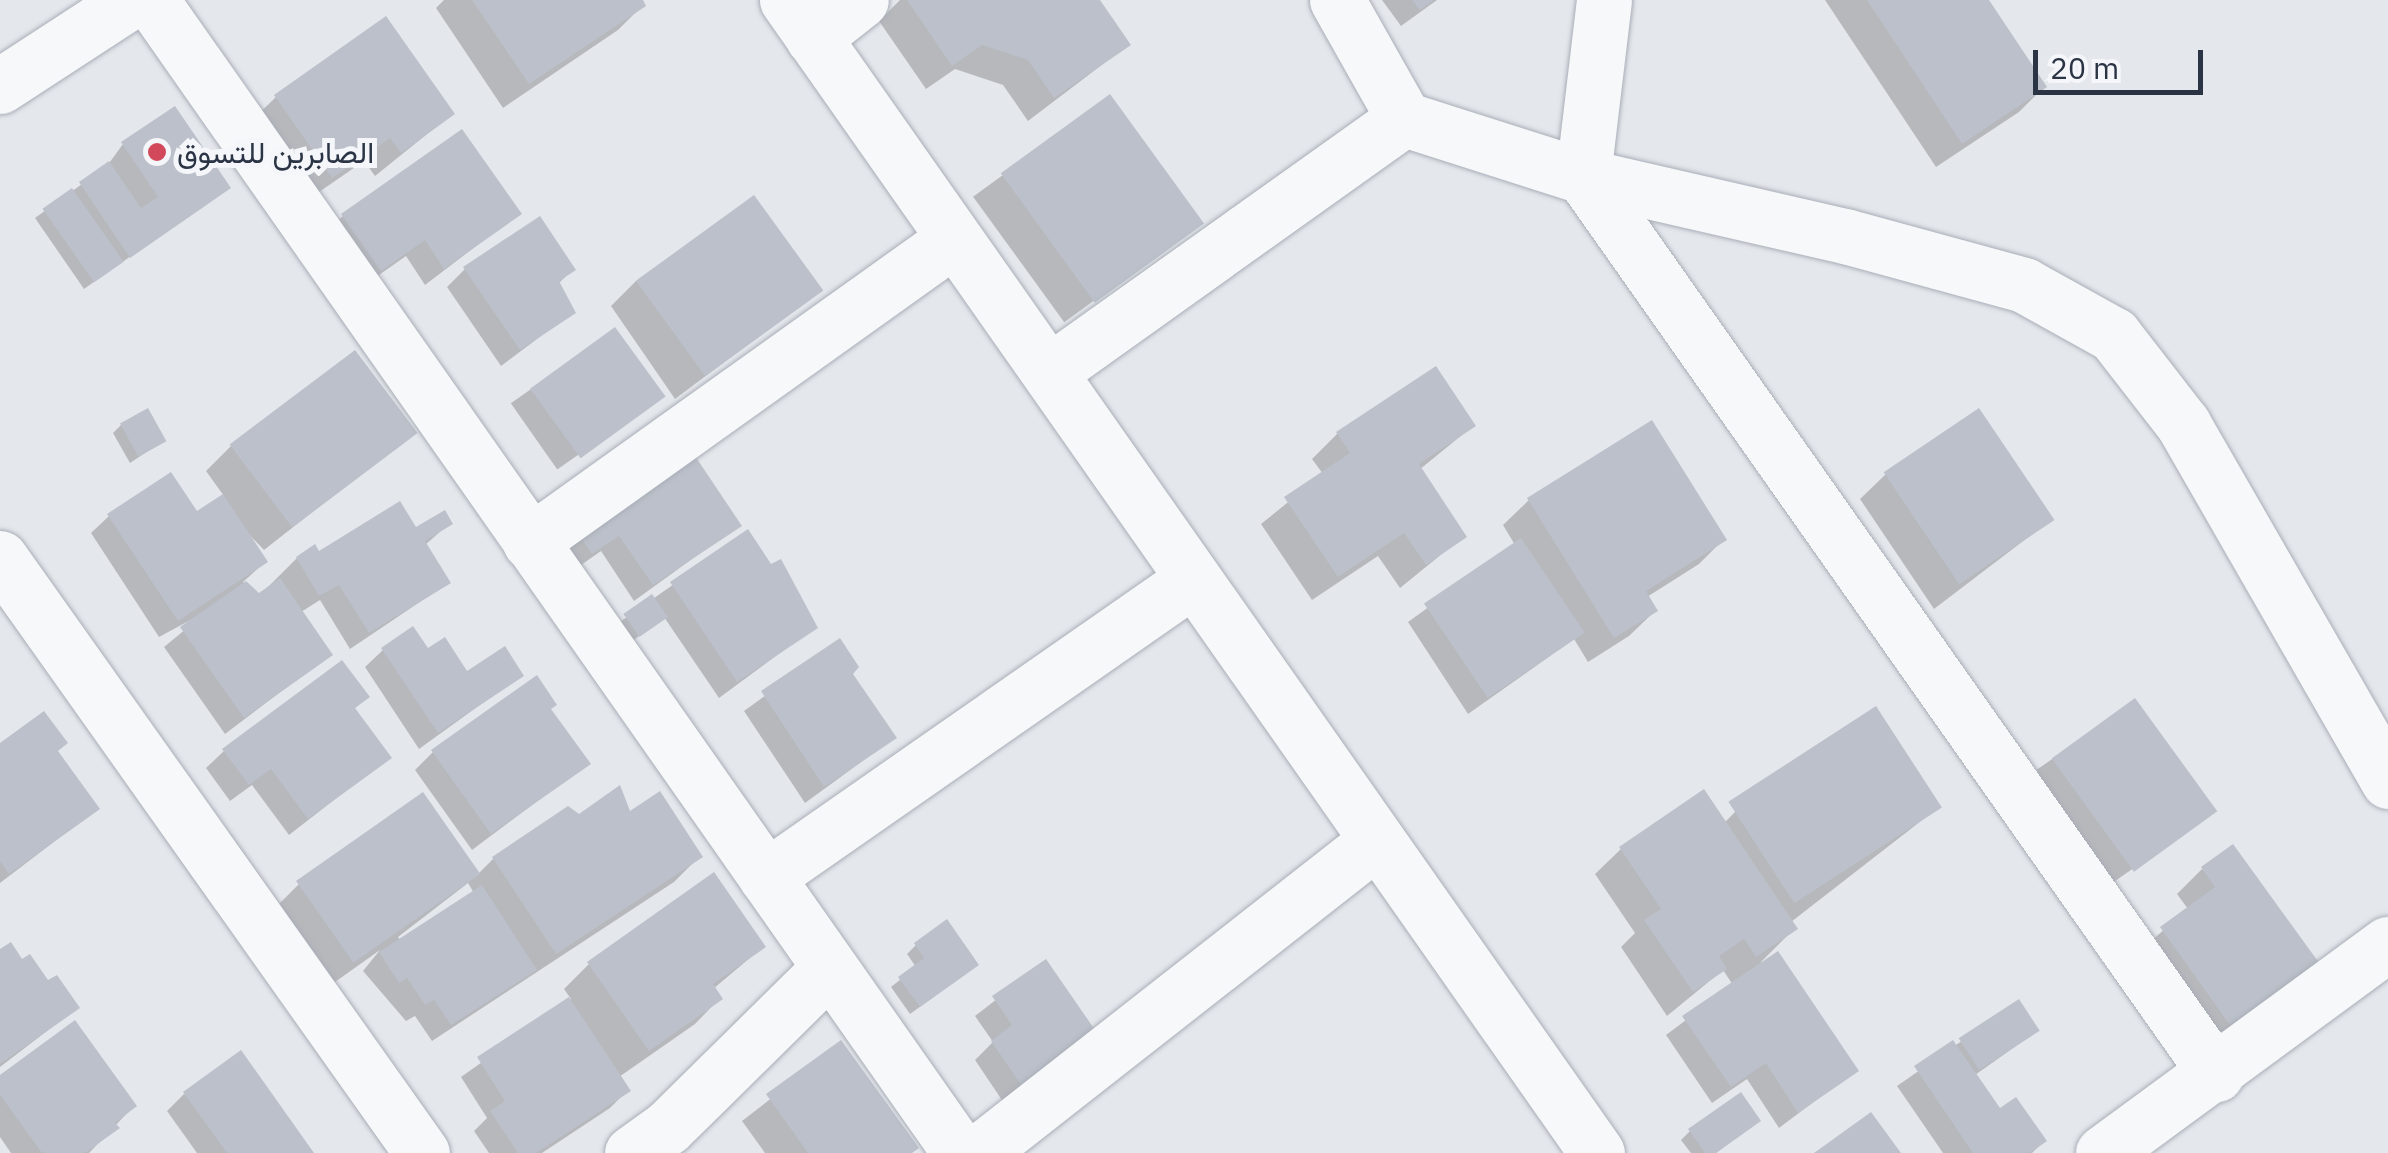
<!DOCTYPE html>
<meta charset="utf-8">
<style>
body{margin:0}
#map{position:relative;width:2388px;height:1153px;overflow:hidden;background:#e4e7ec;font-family:"IBM Plex Sans",Vazirmatn,sans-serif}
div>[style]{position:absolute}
.shadow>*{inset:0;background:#0003;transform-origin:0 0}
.building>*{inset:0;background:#bbc0ca;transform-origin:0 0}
.roads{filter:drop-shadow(0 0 2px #a9aeb7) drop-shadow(0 0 2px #a9aeb7)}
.minor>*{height:55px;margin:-27.5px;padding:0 27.5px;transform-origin:27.5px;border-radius:27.5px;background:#f7f8fa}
.dots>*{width:28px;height:28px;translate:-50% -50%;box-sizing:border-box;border:5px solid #f4f6f9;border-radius:50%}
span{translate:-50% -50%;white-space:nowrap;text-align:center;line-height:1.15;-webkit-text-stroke:10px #f4f6f9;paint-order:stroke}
.poi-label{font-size:30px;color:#2b3445}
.left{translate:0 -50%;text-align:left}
.scale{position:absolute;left:2033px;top:50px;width:170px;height:45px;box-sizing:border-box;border:5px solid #2b3445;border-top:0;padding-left:12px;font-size:30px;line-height:35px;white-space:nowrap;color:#2b3445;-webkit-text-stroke:8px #f4f6f9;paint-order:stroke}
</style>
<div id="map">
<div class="shadow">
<i style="clip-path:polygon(444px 0,640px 0,643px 5px,618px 30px,503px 108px,436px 8px)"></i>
<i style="clip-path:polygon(900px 0,1097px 0,1128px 45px,1028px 121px,1003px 85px,955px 69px,926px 89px,879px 21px)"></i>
<i style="clip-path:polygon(1382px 0,1437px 0,1401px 26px)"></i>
<i style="clip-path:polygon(1825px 0,1986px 0,2044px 87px,2019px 112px,1936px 167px)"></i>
<i style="clip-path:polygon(276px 97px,452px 114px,375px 176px,364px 161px,306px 201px,250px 122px)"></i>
<i style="left:1109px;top:98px;width:155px;height:168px;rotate:54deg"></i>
<i style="clip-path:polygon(123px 144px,228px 188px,84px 289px,35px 218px,107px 166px)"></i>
<i style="clip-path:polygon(518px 214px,425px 285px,406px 256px,362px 287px,325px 233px,343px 216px)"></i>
<i style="clip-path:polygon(465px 269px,573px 269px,558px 284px,573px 312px,501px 366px,447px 287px)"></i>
<i style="clip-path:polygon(636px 281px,819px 291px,675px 399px,611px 306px)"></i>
<i style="left:614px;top:331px;width:81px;height:126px;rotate:55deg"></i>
<i style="clip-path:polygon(1435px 369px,1473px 426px,1419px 470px,1464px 536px,1400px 588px,1378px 556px,1312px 600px,1261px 524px,1323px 474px,1312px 459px,1337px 434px)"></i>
<i style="clip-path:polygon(121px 425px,163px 441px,130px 463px,113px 433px)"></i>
<i style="clip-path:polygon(413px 433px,264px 550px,240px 525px,265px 562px,243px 582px,259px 596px,297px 558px,450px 523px,425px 545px,448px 583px,350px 649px,320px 600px,301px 612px,330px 654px,225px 734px,164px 647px,209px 610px,159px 637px,91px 533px,109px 516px,196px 514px,224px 496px,206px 471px,231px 446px)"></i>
<i style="clip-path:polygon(1886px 474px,2052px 519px,1934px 609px,1860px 499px)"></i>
<i style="clip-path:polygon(1529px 500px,1724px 539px,1699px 564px,1647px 597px,1655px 611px,1629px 636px,1588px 662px,1574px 639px,1468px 714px,1408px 622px,1515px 545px,1503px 525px)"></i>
<i style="clip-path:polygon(573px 525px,739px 525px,634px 601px,601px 551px,574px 570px,555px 543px)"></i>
<i style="clip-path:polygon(747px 533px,815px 627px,719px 698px,664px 617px,630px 643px,617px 624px)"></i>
<i style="clip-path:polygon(839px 642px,850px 674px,894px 738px,805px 803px,744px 711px)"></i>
<i style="clip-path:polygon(383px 650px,427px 652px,466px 675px,520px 676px,419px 749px,365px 667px)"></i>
<i style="clip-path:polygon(366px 697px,353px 710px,388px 758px,289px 835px,252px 785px,230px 801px,206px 768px,224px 751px)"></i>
<i style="left:2135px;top:701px;width:136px;height:126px;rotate:55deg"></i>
<i style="clip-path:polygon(549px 710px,587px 764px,472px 850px,415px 770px,433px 752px)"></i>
<i style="clip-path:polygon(0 746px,97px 809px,0 883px)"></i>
<i style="clip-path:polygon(1939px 807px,1791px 922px,1795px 928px,1761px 962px,1856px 1070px,1779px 1128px,1747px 1079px,1712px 1103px,1666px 1035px,1733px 985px,1723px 970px,1667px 1016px,1621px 947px,1635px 933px,1595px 874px,1621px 849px,1724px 823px,1735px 812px)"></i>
<i style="clip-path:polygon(evenodd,629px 815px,699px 857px,674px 882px,432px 1041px,415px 1016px,406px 1021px,363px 971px,380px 950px,328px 987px,273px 910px,298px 885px,478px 874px,493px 859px,579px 817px,629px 815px,468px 883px,474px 893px,401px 941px,398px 937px,468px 883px)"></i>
<i style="clip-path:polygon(2202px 869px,2322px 971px,2211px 1058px,2136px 954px,2188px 909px,2177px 894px)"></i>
<i style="clip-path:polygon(916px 945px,967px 973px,910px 1014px,891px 987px,916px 967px,907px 954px)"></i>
<i style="clip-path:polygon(763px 947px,713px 989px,720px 998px,695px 1024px,619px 1077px,628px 1090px,610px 1108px,542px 1153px,489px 1153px,474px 1131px,487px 1118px,461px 1077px,571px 999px,564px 989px,589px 964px)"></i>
<i style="clip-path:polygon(0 951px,77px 1008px,0 1067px)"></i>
<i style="clip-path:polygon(1045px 962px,1103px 1045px,1012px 1115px,975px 1060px,993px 1042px,975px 1016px)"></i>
<i style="clip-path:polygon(2018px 1002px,2037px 1031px,1975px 1075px,2000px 1111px,2044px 1141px,2032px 1153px,1943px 1153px,1897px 1086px)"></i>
<i style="clip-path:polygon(841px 1044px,911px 1153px,765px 1153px,742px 1121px)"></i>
<i style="clip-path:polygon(0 1078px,134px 1106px,89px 1153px,11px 1153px,0 1137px)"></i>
<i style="clip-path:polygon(184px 1094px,311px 1153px,197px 1153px,167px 1111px)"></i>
<i style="clip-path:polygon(1758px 1121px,1716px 1153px,1691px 1153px,1681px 1140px,1690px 1131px)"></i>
</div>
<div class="building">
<i style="clip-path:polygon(472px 0,643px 0,646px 6px,529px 84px)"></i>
<i style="clip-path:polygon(907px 0,1100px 0,1131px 45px,1054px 98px,1028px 60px,982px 45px,952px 66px)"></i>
<i style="clip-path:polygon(1412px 0,1434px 0,1420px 10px)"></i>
<i style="clip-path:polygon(1867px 0,1989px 0,2047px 87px,1962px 144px)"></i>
<i style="clip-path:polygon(386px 16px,455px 114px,401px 153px,390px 138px,332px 178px,274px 95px)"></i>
<i style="left:1110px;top:94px;width:160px;height:135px;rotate:54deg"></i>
<i style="clip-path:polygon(175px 106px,231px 188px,130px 258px,79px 182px,109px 161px,141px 208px,158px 197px,121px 142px)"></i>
<i style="clip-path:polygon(462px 129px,522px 214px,444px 269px,425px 240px,381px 271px,341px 214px)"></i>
<i style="left:72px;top:188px;width:90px;height:36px;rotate:55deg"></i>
<i style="left:754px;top:195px;width:118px;height:146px;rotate:54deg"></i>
<i style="clip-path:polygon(540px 216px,576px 270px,559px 281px,576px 313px,520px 350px,463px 267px)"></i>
<i style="left:615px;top:327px;width:86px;height:105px;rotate:54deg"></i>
<i style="left:355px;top:350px;width:104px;height:157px;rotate:53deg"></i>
<i style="clip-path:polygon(1436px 366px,1476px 426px,1419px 464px,1467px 537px,1426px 565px,1404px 533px,1338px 577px,1284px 497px,1350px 453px,1336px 432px)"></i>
<i style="left:148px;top:408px;width:38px;height:32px;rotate:61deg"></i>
<i style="left:1979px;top:408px;width:135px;height:115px;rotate:56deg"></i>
<i style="clip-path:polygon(1652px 420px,1727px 540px,1646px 591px,1658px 611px,1614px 638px,1527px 498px)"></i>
<i style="clip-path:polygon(687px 444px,742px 526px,653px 585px,619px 536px,592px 554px,571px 523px)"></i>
<i style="clip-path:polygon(171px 472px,197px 511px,223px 494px,268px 562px,178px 621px,107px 514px)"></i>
<i style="clip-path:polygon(400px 501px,416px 527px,445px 510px,453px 524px,425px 541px,451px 583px,369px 633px,339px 585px,319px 596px,296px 557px,315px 544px,319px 551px)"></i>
<i style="clip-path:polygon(748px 529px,771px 564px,781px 559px,818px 628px,737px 682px,670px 582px)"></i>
<i style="left:1521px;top:538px;width:114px;height:117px;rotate:56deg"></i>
<i style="clip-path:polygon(280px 578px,333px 655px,244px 718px,180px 627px,246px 581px,259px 593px)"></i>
<i style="left:652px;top:594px;width:28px;height:35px;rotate:55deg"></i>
<i style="clip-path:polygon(413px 626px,428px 648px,445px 637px,467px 671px,505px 646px,524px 676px,438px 733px,381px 648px)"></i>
<i style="clip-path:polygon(840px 638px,859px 667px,853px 674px,897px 738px,824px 787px,761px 691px)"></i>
<i style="clip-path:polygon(342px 660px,370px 697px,355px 708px,392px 758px,308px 819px,271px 769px,249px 785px,222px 749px)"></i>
<i style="clip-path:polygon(537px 675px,557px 705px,551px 709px,591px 764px,491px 834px,431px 750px)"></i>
<i style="left:2135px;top:698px;width:140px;height:103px;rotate:54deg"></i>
<i style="left:1876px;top:706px;width:121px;height:176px;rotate:57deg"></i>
<i style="clip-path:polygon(44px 711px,68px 743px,58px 751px,100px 809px,9px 874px,0 861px,0 743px)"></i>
<i style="clip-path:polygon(620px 785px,630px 811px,660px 791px,703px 857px,556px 954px,492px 857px,568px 806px,579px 814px)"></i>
<i style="clip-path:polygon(1704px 789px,1798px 929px,1756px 957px,1744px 939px,1719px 956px,1727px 969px,1693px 992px,1644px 920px,1661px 909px,1619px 847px)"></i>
<i style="left:423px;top:792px;width:100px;height:155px;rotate:55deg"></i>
<i style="clip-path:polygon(2233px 844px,2325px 971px,2237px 1035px,2160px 927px,2215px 887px,2201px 867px)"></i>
<i style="clip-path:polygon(714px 872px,766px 947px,713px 984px,723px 999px,649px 1051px,587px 962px)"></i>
<i style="clip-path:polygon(482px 885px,537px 970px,451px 1025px,434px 1000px,425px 1005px,407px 978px,399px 983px,379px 952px)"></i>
<i style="clip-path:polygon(947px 919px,979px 965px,920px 1007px,898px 977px,924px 958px,914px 943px)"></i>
<i style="clip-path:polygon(11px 942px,22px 959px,30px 954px,48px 980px,57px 975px,80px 1008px,0 1064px,0 949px)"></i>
<i style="clip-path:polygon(1778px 951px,1859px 1071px,1798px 1113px,1766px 1063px,1731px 1087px,1682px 1016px)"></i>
<i style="clip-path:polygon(1046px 959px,1106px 1046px,1031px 1099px,991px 1041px,1012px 1025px,992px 996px)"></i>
<i style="clip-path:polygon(569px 997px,631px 1091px,536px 1153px,518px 1153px,490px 1111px,505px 1101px,477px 1057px)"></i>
<i style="left:2019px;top:999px;width:38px;height:72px;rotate:57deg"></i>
<i style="clip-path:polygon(75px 1020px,137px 1106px,115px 1123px,120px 1128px,85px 1153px,42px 1153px,0 1095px,0 1075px)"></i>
<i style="clip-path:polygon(841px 1040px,919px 1148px,912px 1153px,808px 1153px,766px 1094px)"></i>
<i style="clip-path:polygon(1953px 1040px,2000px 1108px,2016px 1097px,2047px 1141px,2030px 1153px,1973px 1153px,1914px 1066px)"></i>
<i style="clip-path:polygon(241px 1050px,314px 1153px,227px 1153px,183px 1092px)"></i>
<i style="clip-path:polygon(1741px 1092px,1761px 1121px,1716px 1153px,1705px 1153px,1688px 1129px)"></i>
<i style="clip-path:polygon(1871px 1112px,1901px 1153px,1814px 1153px)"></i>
</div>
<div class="roads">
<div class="minor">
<i style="left:151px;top:0;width:1409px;rotate:54.94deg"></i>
<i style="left:787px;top:0;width:1409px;rotate:54.91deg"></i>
<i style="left:1337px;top:0;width:137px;rotate:60.6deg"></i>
<i style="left:1604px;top:0;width:177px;rotate:96.8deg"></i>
<i style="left:1583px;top:176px;width:1099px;rotate:54.82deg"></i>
<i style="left:813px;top:38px;width:61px;rotate:-38.4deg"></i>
<i style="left:0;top:86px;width:158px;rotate:-33.1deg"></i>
<i style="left:1049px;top:372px;width:436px;rotate:-35.5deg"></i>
<i style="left:1404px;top:119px;width:188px;rotate:17.7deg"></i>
<i style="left:1583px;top:176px;width:269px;rotate:12.9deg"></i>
<i style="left:1845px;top:236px;width:186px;rotate:15.3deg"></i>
<i style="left:2024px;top:285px;width:103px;rotate:29.1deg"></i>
<i style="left:2114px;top:335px;width:113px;rotate:52.2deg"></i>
<i style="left:2183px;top:424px;width:412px;rotate:60.1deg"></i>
<i style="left:530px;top:542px;width:521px;rotate:-35.55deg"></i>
<i style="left:0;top:558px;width:729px;rotate:54.65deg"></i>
<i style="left:766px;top:877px;width:519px;rotate:-34.88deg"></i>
<i style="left:632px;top:1153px;width:44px;rotate:-35.8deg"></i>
<i style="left:668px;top:1127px;width:225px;rotate:-44.6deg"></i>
<i style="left:978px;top:1153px;width:504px;rotate:-38.07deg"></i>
<i style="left:2103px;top:1153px;width:353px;rotate:-36.3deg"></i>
</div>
</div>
<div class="dots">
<i style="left:157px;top:152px;background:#d1495b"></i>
</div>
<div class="poi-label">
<span class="left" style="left:177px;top:152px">الصابرين للتسوق</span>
</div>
<div class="scale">20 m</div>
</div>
